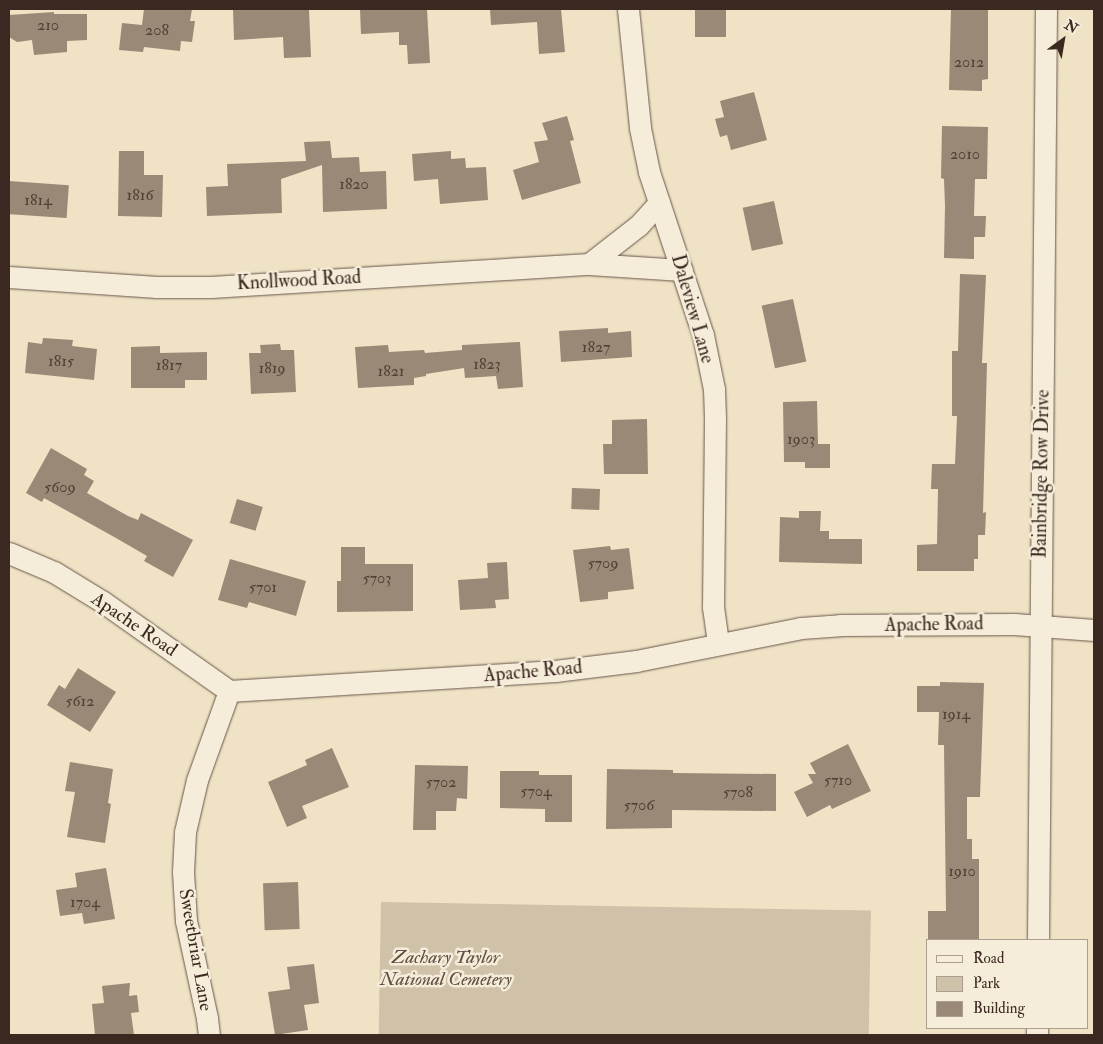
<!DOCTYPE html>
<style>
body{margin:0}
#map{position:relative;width:1103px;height:1044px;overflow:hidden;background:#efe2c5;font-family:"IM FELL Double Pica",serif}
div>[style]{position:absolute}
.green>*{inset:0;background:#d0c2a9;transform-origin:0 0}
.building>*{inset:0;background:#998976;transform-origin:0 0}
.roads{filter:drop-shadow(0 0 1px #68564a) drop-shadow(0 0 1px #68564a)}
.minor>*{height:21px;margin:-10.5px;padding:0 10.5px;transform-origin:10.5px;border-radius:10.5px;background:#f5ecd9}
span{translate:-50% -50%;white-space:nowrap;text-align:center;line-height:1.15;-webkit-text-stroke:5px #f5ecd9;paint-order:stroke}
.number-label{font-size:16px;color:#524036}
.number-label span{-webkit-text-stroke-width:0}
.street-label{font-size:19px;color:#3b2821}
.park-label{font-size:19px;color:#604e43;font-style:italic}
.frame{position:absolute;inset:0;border:10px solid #3b2821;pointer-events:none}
.legend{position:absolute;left:926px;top:939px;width:162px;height:90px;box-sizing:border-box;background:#f5ecd9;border:1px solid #ab9e8f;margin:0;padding:6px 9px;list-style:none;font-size:15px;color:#3b2821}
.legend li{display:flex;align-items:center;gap:10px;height:25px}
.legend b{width:25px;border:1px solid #ab9e8f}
.north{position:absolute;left:1038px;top:15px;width:50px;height:50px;-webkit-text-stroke:4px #f5ecd9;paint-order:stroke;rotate:32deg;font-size:14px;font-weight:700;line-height:20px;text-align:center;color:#3b2821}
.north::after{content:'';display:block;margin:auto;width:18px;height:22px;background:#3b2821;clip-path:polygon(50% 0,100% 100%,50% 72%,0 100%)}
</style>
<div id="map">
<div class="green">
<i style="left:381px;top:902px;width:490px;height:133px;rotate:1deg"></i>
</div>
<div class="building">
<i style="clip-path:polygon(144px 9px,192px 9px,190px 21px,195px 21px,192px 42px,181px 41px,180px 51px,144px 47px,143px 52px,119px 50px,122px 23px,142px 25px)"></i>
<i style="clip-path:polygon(233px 9px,309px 9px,311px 57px,284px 58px,283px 37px,234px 40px)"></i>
<i style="clip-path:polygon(360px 9px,427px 9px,430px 63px,408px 64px,407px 45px,399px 45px,399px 32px,361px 34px)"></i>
<i style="clip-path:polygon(490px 9px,561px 9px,565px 52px,539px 54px,537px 22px,491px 25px)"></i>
<i style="left:695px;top:9px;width:31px;height:28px"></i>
<i style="clip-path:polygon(951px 9px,988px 9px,988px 79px,982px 80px,982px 91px,949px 90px)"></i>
<i style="clip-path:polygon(54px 12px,54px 14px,87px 14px,87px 40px,67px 41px,67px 52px,34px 55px,32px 40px,17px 42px,9px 37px,9px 15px)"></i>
<i style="clip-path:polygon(754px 92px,767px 140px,731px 150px,727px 135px,720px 137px,715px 119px,724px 117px,720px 101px)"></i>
<i style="clip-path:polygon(567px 116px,574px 140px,570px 141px,581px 183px,522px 200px,513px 170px,539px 162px,534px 142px,548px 140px,542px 123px)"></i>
<i style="clip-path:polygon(942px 126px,988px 127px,987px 179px,975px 179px,974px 216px,986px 216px,985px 237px,974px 237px,974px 259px,944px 258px,945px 206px,944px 179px,941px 178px)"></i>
<i style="clip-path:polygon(330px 141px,332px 158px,359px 157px,360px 172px,386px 171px,387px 209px,323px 212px,322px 165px,281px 179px,282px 213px,207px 216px,206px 187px,228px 186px,227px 164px,306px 161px,304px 142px)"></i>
<i style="clip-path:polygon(119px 151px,144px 151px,144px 175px,163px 175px,162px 217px,118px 216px)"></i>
<i style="clip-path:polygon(451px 151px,451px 159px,465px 158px,466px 168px,486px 167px,488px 200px,440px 204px,438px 179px,414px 181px,412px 154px)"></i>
<i style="left:9px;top:181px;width:60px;height:33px;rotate:4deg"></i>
<i style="left:774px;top:201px;width:44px;height:32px;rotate:78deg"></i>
<i style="clip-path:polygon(960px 274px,986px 275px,982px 363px,987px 363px,983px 513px,986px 512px,985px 535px,978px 535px,978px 559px,974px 559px,974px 571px,917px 571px,917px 545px,937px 544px,938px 489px,931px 489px,932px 464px,955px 464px,957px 416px,952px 416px,952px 351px,958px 351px)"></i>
<i style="left:793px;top:299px;width:64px;height:32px;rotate:78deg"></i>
<i style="clip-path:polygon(608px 328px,608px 333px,631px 331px,632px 357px,561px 362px,559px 331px)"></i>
<i style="clip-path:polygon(43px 338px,73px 340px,72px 346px,97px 349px,94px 380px,25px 373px,28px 342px,42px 344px)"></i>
<i style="clip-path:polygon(520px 342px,523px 387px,498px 389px,496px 376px,465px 378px,464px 368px,426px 374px,426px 376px,414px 378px,414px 385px,358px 388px,355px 347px,388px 345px,389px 352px,424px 350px,425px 353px,462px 350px,462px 345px)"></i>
<i style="clip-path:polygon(280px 344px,281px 350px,294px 350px,296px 392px,251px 394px,249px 353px,261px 353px,260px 345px)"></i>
<i style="clip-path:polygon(160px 346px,160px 353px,207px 352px,207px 380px,185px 380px,185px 388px,131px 388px,131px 347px)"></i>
<i style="clip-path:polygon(817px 401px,818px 444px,830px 444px,830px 468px,805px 468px,805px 462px,784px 462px,783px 402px)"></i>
<i style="clip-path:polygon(647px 419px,648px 474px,604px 474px,603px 444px,612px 444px,612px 420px)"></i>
<i style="clip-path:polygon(51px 448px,87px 469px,84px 475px,94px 481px,87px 493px,128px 516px,138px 520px,141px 513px,193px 540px,173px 577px,144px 561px,147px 556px,116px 538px,44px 498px,42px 502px,26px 493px)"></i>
<i style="left:572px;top:488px;width:28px;height:21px;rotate:2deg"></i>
<i style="left:237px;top:499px;width:27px;height:25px;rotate:17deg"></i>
<i style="clip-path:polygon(799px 511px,821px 511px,820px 531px,829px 531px,829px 539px,862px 539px,862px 564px,779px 562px,780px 517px,799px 518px)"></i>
<i style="clip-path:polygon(610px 546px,611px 550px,629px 548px,634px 589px,608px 592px,608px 599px,580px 602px,573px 550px)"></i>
<i style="clip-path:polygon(341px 547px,365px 547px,365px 564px,413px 564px,413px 611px,337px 612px,337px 581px,341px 581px)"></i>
<i style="clip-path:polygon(230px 559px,306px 581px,296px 616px,249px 602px,247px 608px,218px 600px)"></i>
<i style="clip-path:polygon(507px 562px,509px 599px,495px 600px,496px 608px,460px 610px,458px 580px,488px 578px,487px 563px)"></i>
<i style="clip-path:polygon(78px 668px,116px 692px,90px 732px,47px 705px,59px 685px,65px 689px)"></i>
<i style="clip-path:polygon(940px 682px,984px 683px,980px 797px,967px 797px,967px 839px,972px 839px,972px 859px,979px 859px,979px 940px,928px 940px,928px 911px,946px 911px,944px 745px,938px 745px,939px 712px,917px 712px,917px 686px,940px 686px)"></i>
<i style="clip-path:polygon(848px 744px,871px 791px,832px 809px,830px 805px,807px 817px,794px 792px,813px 783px,808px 774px,816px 774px,810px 763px)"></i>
<i style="clip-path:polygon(332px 748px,349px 787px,302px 806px,307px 818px,287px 827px,268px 782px,307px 765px,305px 760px)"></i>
<i style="clip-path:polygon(70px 762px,113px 769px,108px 803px,111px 804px,105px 843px,67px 837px,75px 792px,65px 791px)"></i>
<i style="clip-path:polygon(415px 765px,468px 766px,467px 799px,457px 798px,456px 811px,436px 811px,436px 830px,413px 830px)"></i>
<i style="clip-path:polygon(607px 769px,673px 770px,673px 773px,776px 774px,776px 811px,672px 810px,672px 828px,606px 829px)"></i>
<i style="clip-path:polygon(500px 771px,539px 771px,539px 775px,572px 775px,572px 822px,545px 822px,545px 809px,500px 808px)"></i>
<i style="clip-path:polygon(106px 868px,115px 919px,84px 924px,82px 913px,60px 916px,56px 890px,77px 887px,75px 873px)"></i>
<i style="left:298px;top:882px;width:47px;height:35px;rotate:88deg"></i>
<i style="clip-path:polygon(314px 964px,319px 1003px,304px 1005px,308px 1030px,275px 1035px,268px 992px,290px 989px,287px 967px)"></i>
<i style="clip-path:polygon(130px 983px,129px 996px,137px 995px,139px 1012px,131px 1013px,134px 1035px,95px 1035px,92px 1004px,104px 1003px,102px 986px)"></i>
</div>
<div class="roads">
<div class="minor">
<i style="left:628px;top:9px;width:120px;rotate:84.2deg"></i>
<i style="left:640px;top:128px;width:45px;rotate:78.4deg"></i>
<i style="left:649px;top:172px;width:172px;rotate:71.7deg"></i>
<i style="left:703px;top:335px;width:55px;rotate:78.5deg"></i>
<i style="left:714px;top:389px;width:29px;rotate:88deg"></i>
<i style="left:715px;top:418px;width:189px;rotate:90.6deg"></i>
<i style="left:713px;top:607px;width:37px;rotate:82deg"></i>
<i style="left:589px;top:264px;width:63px;rotate:-38deg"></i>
<i style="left:639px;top:225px;width:30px;rotate:-48deg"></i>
<i style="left:9px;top:277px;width:148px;rotate:3.9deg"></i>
<i style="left:157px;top:287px;width:54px"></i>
<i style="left:211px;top:287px;width:379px;rotate:-3.5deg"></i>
<i style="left:589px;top:264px;width:93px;rotate:3.7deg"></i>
<i style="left:9px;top:553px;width:49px;rotate:22.9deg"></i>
<i style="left:54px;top:572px;width:57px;rotate:31.5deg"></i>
<i style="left:103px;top:602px;width:154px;rotate:35.2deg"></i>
<i style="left:229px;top:691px;width:327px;rotate:-3.5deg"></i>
<i style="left:555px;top:671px;width:82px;rotate:-7deg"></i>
<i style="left:636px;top:661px;width:168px;rotate:-11.3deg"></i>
<i style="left:801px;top:628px;width:39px;rotate:-4deg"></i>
<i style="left:840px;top:625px;width:174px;rotate:-0.3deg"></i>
<i style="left:1014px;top:624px;width:80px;rotate:4.3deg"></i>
<i style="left:1038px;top:940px;width:931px;rotate:-89.51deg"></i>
<i style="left:209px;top:1035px;width:17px;rotate:-97deg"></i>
<i style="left:207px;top:1018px;width:99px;rotate:-102.2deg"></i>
<i style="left:186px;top:921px;width:49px;rotate:-93.5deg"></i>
<i style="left:183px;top:872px;width:40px;rotate:-87.1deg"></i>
<i style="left:185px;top:832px;width:53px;rotate:-77deg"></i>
<i style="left:197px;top:780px;width:95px;rotate:-70.2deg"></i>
<i style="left:1037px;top:1035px;width:7px;rotate:-90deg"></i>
</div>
</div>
<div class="number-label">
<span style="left:48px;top:25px">210</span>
<span style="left:157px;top:30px">208</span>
<span style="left:969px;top:62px">2012</span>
<span style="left:965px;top:154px">2010</span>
<span style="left:354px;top:184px">1820</span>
<span style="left:140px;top:195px">1816</span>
<span style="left:38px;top:200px">1814</span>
<span style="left:596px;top:347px">1827</span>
<span style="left:61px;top:361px">1815</span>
<span style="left:487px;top:364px">1823</span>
<span style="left:169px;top:365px">1817</span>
<span style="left:272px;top:368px">1819</span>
<span style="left:391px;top:371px">1821</span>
<span style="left:801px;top:439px">1903</span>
<span style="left:60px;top:487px">5609</span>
<span style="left:603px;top:563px">5709</span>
<span style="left:377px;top:578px">5703</span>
<span style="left:263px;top:587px">5701</span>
<span style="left:80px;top:701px">5612</span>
<span style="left:956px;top:714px">1914</span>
<span style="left:838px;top:780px">5710</span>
<span style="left:441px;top:782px">5702</span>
<span style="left:536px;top:791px">5704</span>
<span style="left:738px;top:792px">5708</span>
<span style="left:639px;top:805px">5706</span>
<span style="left:962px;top:871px">1910</span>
<span style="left:85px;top:902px">1704</span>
</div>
<div class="street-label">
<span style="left:299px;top:281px;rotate:-3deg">Knollwood Road</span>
<span style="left:692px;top:309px;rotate:74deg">Daleview Lane</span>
<span style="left:1042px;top:474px;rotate:-89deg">Bainbridge Row Drive</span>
<span style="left:134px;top:625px;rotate:34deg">Apache Road</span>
<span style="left:934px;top:625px;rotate:-1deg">Apache Road</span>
<span style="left:533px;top:672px;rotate:-5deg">Apache Road</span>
<span style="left:195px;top:950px;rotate:80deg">Sweetbriar Lane</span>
</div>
<div class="park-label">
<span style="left:446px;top:969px">Zachary Taylor<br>National Cemetery</span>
</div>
<div class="frame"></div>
<ul class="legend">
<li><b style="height:6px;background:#f5ecd9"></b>Road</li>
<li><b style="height:14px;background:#d0c2a9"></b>Park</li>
<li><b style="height:14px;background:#998976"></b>Building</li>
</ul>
<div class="north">N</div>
</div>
